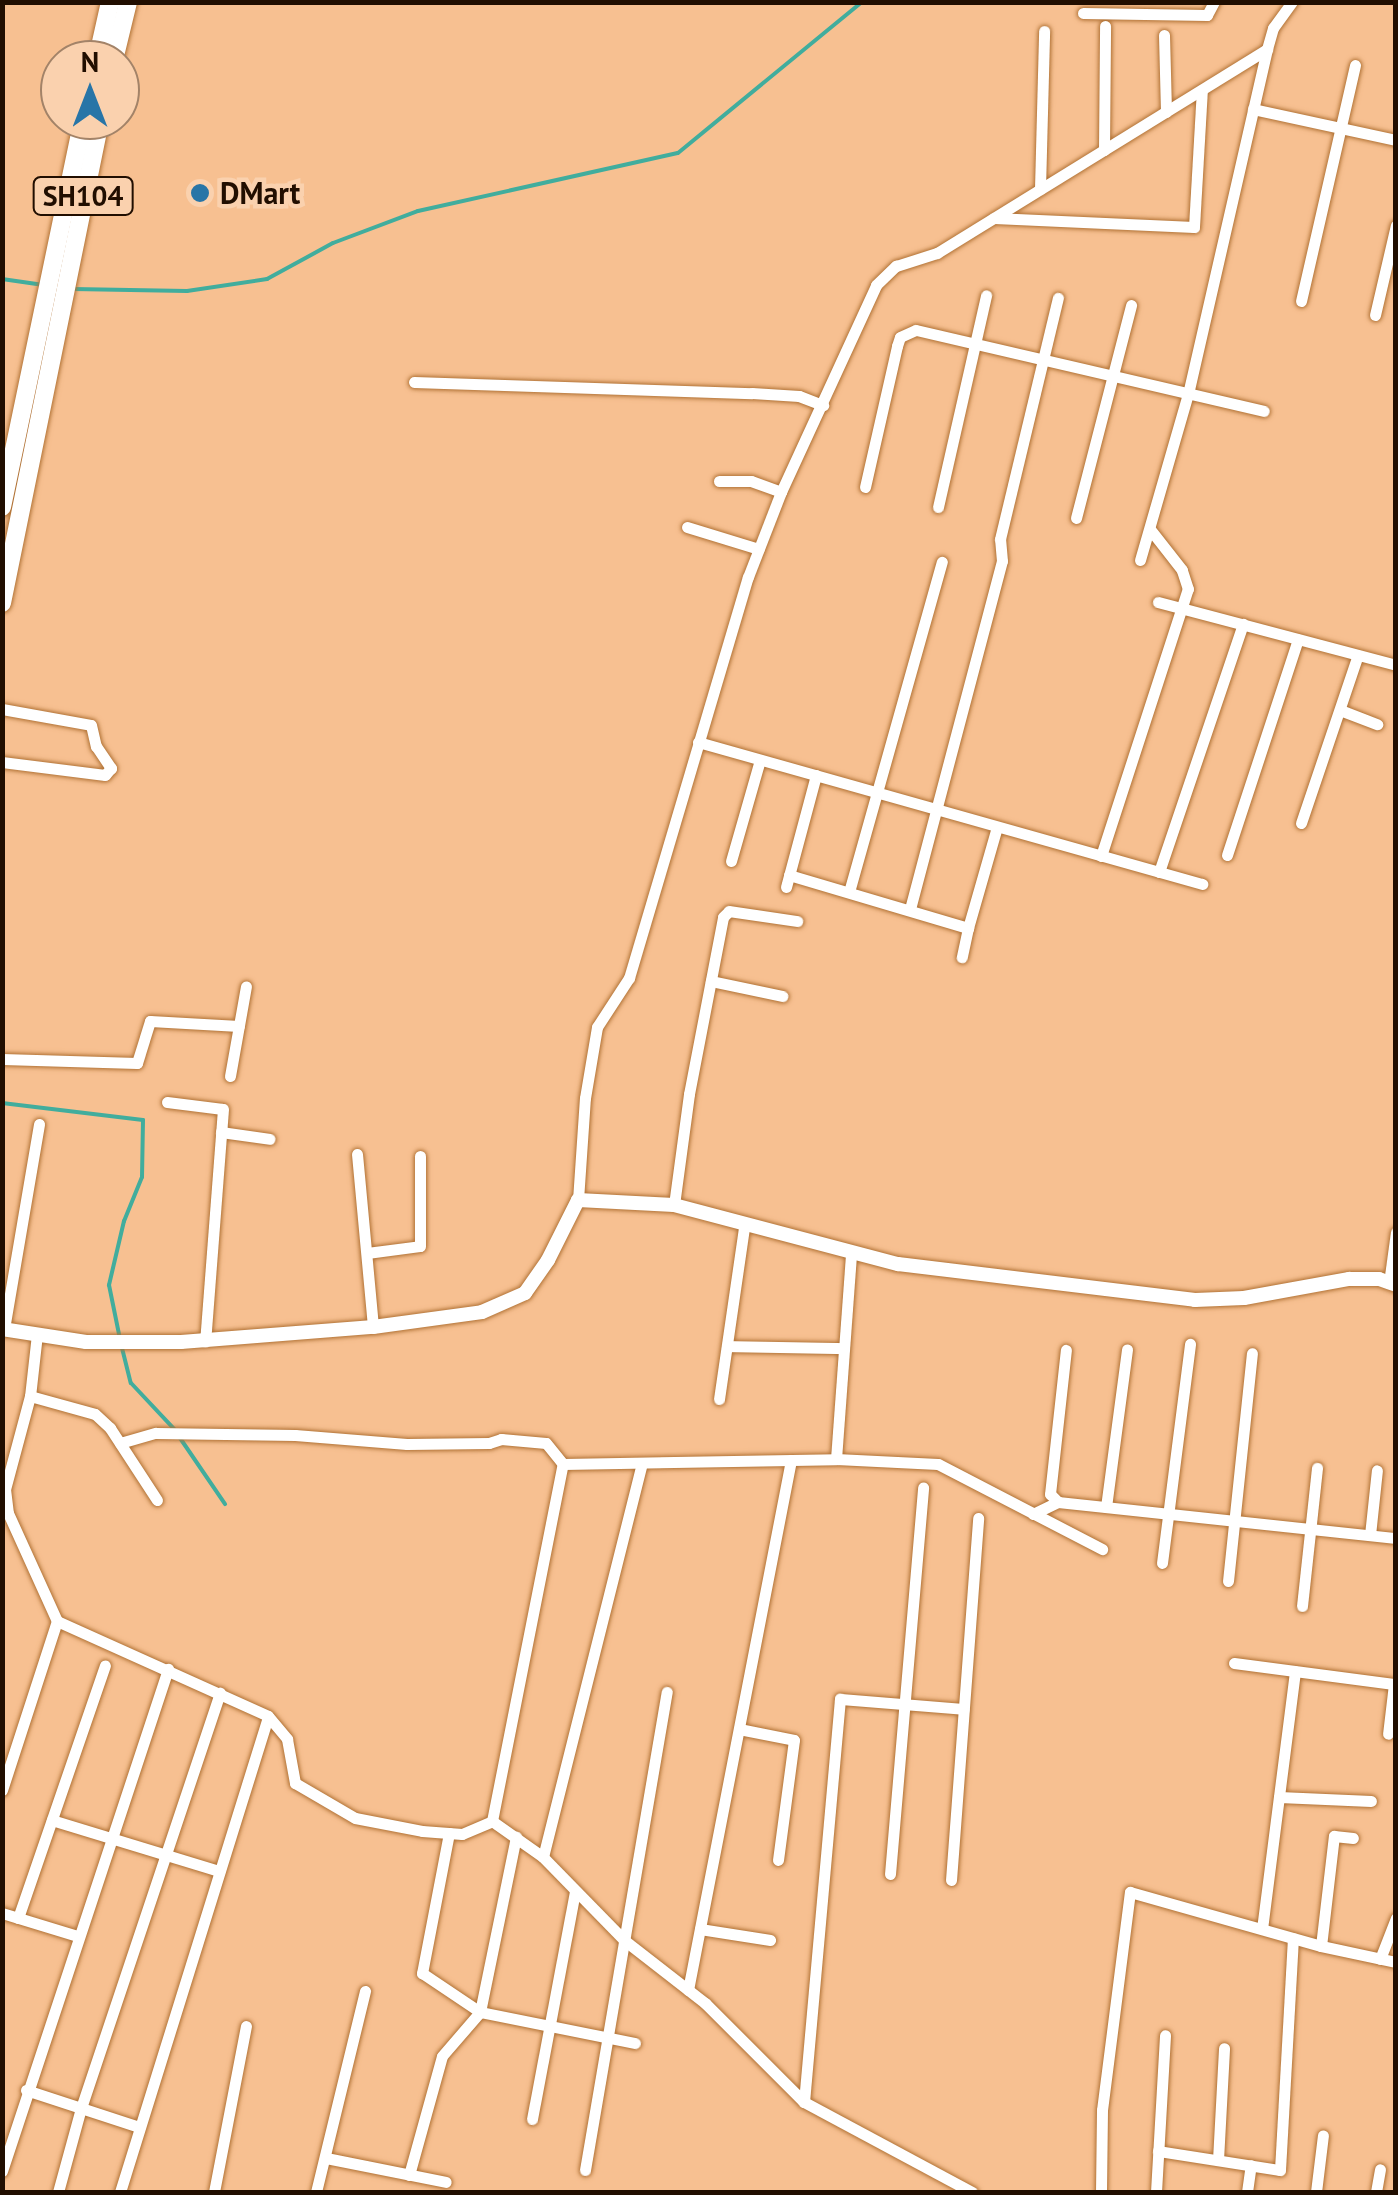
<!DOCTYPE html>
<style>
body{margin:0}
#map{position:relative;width:1398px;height:2195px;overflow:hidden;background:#f7c091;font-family:"PT Sans",sans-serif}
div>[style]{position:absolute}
.stream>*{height:4px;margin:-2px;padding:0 2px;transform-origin:2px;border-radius:2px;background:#41ad9d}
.roads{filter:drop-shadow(0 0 2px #b17235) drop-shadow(0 0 2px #b17235)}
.minor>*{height:11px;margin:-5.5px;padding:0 5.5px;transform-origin:5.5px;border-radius:5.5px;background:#fff}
.tertiary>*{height:14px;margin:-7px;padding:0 7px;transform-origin:7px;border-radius:7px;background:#fff}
.primary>*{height:18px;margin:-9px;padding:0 9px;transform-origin:9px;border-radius:9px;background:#fff}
.dots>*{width:28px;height:28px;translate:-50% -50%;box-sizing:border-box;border:5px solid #fad1ae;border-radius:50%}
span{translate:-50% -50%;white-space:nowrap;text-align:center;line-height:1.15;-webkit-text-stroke:9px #fad1ae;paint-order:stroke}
.shield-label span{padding:2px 8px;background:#fad1ae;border:2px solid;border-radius:8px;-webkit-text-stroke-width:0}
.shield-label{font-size:28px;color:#210e00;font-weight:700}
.poi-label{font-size:30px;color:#210e00;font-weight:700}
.left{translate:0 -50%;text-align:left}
.frame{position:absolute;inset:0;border:5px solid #210e00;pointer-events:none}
.north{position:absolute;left:40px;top:40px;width:100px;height:100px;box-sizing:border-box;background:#fad1ae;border:2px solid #a38368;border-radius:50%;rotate:0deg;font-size:28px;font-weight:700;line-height:40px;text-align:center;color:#210e00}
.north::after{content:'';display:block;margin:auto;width:35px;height:45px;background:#2875a7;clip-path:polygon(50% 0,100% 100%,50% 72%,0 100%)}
</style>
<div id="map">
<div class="stream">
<i style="left:2px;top:279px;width:42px;rotate:8.1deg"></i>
<i style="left:73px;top:289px;width:114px;rotate:1deg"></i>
<i style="left:187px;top:291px;width:81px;rotate:-8.5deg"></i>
<i style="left:267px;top:279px;width:75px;rotate:-28.6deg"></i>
<i style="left:333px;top:243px;width:91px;rotate:-20.6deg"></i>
<i style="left:418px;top:211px;width:266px;rotate:-12.6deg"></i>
<i style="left:678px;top:153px;width:238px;rotate:-39.4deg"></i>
<i style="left:2px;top:1103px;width:142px;rotate:6.9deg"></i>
<i style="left:143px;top:1120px;width:57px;rotate:91deg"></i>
<i style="left:142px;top:1177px;width:48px;rotate:112.2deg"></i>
<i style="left:124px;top:1221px;width:66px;rotate:103.2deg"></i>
<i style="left:109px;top:1285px;width:55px;rotate:78.5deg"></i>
<i style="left:122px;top:1348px;width:36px;rotate:76deg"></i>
<i style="left:131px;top:1383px;width:64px;rotate:46.9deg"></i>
<i style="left:180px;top:1438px;width:80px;rotate:55.7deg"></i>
</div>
<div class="roads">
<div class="minor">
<i style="left:1083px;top:13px;width:124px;rotate:0.9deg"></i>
<i style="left:1207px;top:15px;width:15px;rotate:-62deg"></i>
<i style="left:1164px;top:35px;width:77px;rotate:88.5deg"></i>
<i style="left:1253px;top:109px;width:146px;rotate:12.2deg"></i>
<i style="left:1104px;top:150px;width:124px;rotate:-89.5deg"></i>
<i style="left:1040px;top:189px;width:158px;rotate:-88.5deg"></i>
<i style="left:994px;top:218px;width:200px;rotate:2.6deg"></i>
<i style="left:1194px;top:227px;width:137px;rotate:-86.7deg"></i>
<i style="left:1301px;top:301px;width:242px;rotate:-77.1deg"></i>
<i style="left:1375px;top:315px;width:92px;rotate:-76.9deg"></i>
<i style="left:414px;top:382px;width:338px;rotate:1.9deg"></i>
<i style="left:752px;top:393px;width:47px;rotate:3.7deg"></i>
<i style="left:799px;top:396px;width:26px;rotate:21deg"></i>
<i style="left:719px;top:481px;width:32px"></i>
<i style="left:751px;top:481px;width:32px;rotate:20deg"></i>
<i style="left:865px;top:487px;width:145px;rotate:-77.2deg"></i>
<i style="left:897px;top:346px;width:9px;rotate:-72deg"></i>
<i style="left:900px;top:337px;width:17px;rotate:-24deg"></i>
<i style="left:916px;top:330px;width:357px;rotate:13.1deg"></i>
<i style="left:938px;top:507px;width:217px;rotate:-77.2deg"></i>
<i style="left:1076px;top:518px;width:220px;rotate:-75.5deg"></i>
<i style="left:687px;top:527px;width:75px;rotate:17deg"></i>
<i style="left:1140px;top:560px;width:173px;rotate:-73.9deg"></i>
<i style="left:1188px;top:394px;width:354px;rotate:-77.1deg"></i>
<i style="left:1267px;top:49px;width:22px;rotate:-74deg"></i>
<i style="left:1273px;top:28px;width:32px;rotate:-54deg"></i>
<i style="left:1158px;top:602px;width:246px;rotate:14.8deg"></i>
<i style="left:2px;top:709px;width:90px;rotate:10.2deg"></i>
<i style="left:91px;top:725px;width:22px;rotate:77deg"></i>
<i style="left:96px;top:746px;width:27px;rotate:56deg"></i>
<i style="left:111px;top:768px;width:9px;rotate:131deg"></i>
<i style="left:105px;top:775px;width:104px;rotate:-172.8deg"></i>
<i style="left:1340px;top:710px;width:40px;rotate:21deg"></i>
<i style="left:698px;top:742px;width:524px;rotate:15.73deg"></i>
<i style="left:1301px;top:823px;width:177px;rotate:-71.3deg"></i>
<i style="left:1227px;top:855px;width:227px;rotate:-71.8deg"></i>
<i style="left:1101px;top:856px;width:281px;rotate:-72deg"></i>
<i style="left:1188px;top:589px;width:20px;rotate:-108deg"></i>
<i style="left:1182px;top:570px;width:52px;rotate:-128deg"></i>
<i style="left:731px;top:861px;width:105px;rotate:-74deg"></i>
<i style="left:1159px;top:872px;width:262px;rotate:-71.3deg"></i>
<i style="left:789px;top:875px;width:187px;rotate:16.5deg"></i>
<i style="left:968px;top:928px;width:30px;rotate:102deg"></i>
<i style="left:786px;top:887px;width:116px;rotate:-75deg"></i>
<i style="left:849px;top:892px;width:343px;rotate:-74.3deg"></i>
<i style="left:910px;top:909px;width:360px;rotate:-75.2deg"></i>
<i style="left:1002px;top:561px;width:22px;rotate:-95deg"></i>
<i style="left:1000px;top:539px;width:248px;rotate:-76.5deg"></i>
<i style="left:968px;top:928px;width:105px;rotate:-74deg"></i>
<i style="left:711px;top:981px;width:73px;rotate:11.9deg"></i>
<i style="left:2px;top:1059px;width:135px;rotate:1.7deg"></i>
<i style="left:137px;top:1063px;width:44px;rotate:-72.8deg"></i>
<i style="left:150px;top:1021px;width:89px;rotate:3.2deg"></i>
<i style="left:230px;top:1076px;width:91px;rotate:-79.9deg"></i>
<i style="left:167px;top:1102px;width:56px;rotate:7.1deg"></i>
<i style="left:223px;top:1109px;width:233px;rotate:94.4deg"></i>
<i style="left:221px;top:1132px;width:49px;rotate:8.1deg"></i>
<i style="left:357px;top:1154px;width:174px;rotate:84.7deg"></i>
<i style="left:578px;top:1200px;width:102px;rotate:-86.1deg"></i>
<i style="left:585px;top:1098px;width:72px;rotate:-80.4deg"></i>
<i style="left:597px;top:1027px;width:59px;rotate:-56.9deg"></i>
<i style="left:629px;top:978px;width:418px;rotate:-73.5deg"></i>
<i style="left:748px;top:577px;width:91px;rotate:-68.8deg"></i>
<i style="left:781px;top:492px;width:228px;rotate:-65.3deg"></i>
<i style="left:876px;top:285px;width:28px;rotate:-44deg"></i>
<i style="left:896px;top:266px;width:43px;rotate:-17.6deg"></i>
<i style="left:937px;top:253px;width:388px;rotate:-31.7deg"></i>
<i style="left:674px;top:1205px;width:112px;rotate:-82.3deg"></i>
<i style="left:689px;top:1094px;width:180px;rotate:-79.1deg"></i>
<i style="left:723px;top:917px;width:8px;rotate:-45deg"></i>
<i style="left:729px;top:911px;width:69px;rotate:8.4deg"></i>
<i style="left:367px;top:1253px;width:53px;rotate:-7.5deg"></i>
<i style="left:420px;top:1246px;width:90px;rotate:-90deg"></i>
<i style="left:1389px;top:1283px;width:51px;rotate:-82.2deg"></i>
<i style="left:4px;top:1329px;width:208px;rotate:-80.3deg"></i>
<i style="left:37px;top:1334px;width:62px;rotate:96.4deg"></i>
<i style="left:30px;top:1396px;width:96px;rotate:105deg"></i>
<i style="left:5px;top:1489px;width:24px;rotate:83deg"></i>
<i style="left:8px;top:1513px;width:119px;rotate:65.6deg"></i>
<i style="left:57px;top:1621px;width:231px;rotate:24.2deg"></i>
<i style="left:268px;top:1716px;width:30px;rotate:50deg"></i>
<i style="left:287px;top:1739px;width:45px;rotate:79.7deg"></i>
<i style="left:295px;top:1783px;width:69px;rotate:30.3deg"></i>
<i style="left:355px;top:1818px;width:68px;rotate:11deg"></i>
<i style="left:422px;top:1831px;width:40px;rotate:4.3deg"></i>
<i style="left:462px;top:1834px;width:33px;rotate:-23deg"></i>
<i style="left:492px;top:1821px;width:62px;rotate:35.2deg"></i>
<i style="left:543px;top:1857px;width:116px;rotate:45.7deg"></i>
<i style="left:624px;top:1940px;width:103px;rotate:37.9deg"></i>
<i style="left:705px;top:2003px;width:140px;rotate:45deg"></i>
<i style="left:804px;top:2102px;width:191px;rotate:28.2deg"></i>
<i style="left:727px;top:1346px;width:117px;rotate:1deg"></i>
<i style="left:30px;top:1396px;width:67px;rotate:15.5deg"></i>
<i style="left:95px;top:1414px;width:21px;rotate:43deg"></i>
<i style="left:110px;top:1428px;width:86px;rotate:56.9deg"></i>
<i style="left:719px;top:1399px;width:174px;rotate:-81.7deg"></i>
<i style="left:120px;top:1443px;width:37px;rotate:-16deg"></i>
<i style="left:156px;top:1433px;width:139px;rotate:0.8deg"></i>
<i style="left:295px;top:1435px;width:112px;rotate:4.6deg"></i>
<i style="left:407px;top:1444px;width:82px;rotate:-0.7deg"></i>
<i style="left:489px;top:1443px;width:13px;rotate:-18deg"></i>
<i style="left:501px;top:1439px;width:45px;rotate:5.1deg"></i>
<i style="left:546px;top:1443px;width:27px;rotate:51deg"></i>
<i style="left:563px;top:1464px;width:273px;rotate:-1deg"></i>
<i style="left:836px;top:1459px;width:102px;rotate:2.8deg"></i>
<i style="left:938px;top:1464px;width:185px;rotate:27.4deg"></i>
<i style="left:836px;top:1459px;width:207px;rotate:-85.8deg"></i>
<i style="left:1058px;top:1502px;width:11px;rotate:-135deg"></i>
<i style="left:1050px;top:1494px;width:145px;rotate:-83.7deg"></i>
<i style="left:1106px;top:1507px;width:159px;rotate:-82.4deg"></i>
<i style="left:1033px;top:1514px;width:28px;rotate:-26deg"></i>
<i style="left:1058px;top:1502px;width:340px;rotate:6.1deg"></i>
<i style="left:1370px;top:1535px;width:65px;rotate:-83.9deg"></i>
<i style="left:1162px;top:1563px;width:221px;rotate:-82.7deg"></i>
<i style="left:1228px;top:1581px;width:229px;rotate:-84deg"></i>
<i style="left:1302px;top:1606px;width:139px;rotate:-83.8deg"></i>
<i style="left:1234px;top:1663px;width:161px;rotate:7.5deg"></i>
<i style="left:1394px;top:1684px;width:50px;rotate:96.8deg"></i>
<i style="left:739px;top:1729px;width:56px;rotate:11.3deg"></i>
<i style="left:794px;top:1740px;width:121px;rotate:97.6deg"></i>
<i style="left:2px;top:1790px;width:178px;rotate:-72deg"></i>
<i style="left:1279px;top:1797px;width:92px;rotate:2.5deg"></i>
<i style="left:52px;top:1820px;width:175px;rotate:17deg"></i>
<i style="left:492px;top:1821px;width:364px;rotate:-78.8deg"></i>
<i style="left:449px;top:1833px;width:143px;rotate:100.9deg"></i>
<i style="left:422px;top:1973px;width:70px;rotate:33.9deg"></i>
<i style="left:480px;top:2012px;width:158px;rotate:11.3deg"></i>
<i style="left:543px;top:1857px;width:406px;rotate:-75.9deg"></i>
<i style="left:890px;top:1874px;width:388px;rotate:-85.1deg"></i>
<i style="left:951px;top:1880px;width:363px;rotate:-85.7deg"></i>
<i style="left:2px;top:1913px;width:78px;rotate:17deg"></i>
<i style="left:18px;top:1918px;width:267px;rotate:-71deg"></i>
<i style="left:700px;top:1929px;width:71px;rotate:8.9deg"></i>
<i style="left:1262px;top:1929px;width:260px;rotate:-82.7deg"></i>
<i style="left:1321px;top:1946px;width:111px;rotate:-83.3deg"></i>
<i style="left:1334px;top:1836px;width:19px;rotate:6deg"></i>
<i style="left:1380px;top:1959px;width:44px;rotate:-68.7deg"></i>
<i style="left:688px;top:1990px;width:540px;rotate:-79deg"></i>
<i style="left:26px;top:2090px;width:119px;rotate:18.1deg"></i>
<i style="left:804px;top:2102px;width:405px;rotate:-84.9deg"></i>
<i style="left:840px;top:1699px;width:124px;rotate:4.6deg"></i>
<i style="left:532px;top:2119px;width:231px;rotate:-79.3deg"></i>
<i style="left:1158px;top:2151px;width:123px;rotate:8.9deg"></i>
<i style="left:1280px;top:2170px;width:232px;rotate:-86.8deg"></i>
<i style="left:326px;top:2158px;width:122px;rotate:11.3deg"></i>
<i style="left:1218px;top:2160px;width:112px;rotate:-86.9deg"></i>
<i style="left:585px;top:2170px;width:485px;rotate:-80.3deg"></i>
<i style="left:2px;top:2171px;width:529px;rotate:-71.7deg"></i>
<i style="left:409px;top:2175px;width:123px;rotate:-74.5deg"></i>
<i style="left:442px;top:2056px;width:58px;rotate:-49.2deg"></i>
<i style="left:480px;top:2012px;width:179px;rotate:-78.4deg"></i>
<i style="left:58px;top:2192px;width:87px;rotate:-74.7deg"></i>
<i style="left:81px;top:2108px;width:438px;rotate:-71.5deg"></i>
<i style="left:120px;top:2192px;width:498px;rotate:-72.7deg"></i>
<i style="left:214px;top:2192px;width:169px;rotate:-79.1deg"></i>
<i style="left:316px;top:2192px;width:207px;rotate:-76.3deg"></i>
<i style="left:1101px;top:2192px;width:82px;rotate:-89.3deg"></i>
<i style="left:1102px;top:2110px;width:220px;rotate:-82.7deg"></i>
<i style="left:1130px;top:1892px;width:198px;rotate:15.8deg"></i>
<i style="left:1321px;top:1946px;width:77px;rotate:12deg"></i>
<i style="left:1156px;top:2192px;width:157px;rotate:-86.7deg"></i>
<i style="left:1247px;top:2192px;width:27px;rotate:-82deg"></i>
<i style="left:1316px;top:2192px;width:57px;rotate:-83deg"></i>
<i style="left:1376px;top:2192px;width:23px;rotate:-80deg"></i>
</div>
<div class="tertiary">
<i style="left:2px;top:1329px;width:85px;rotate:8.8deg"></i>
<i style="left:86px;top:1342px;width:95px"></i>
<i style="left:181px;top:1342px;width:193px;rotate:-4.5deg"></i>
<i style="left:373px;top:1327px;width:110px;rotate:-7.8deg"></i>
<i style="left:482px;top:1312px;width:47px;rotate:-23.8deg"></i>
<i style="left:525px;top:1293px;width:40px;rotate:-55.1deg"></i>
<i style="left:548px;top:1260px;width:67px;rotate:-63.4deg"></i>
<i style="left:578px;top:1200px;width:96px;rotate:3deg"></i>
<i style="left:674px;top:1205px;width:232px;rotate:14.8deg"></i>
<i style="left:898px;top:1264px;width:299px;rotate:6.9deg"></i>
<i style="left:1195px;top:1300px;width:49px;rotate:-2.3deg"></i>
<i style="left:1244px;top:1298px;width:107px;rotate:-10.3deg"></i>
<i style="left:1349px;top:1279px;width:30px"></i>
<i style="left:1379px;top:1279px;width:18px;rotate:19deg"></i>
</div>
<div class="primary">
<i style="left:97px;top:60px;width:59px;rotate:-77.4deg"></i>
<i style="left:114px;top:60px;width:60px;rotate:-76.4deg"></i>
<i style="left:2px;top:507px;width:395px;rotate:-78.2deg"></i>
<i style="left:2px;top:603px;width:493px;rotate:-78.5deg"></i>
</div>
</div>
<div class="dots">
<i style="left:200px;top:193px;background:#2875a7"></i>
</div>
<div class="shield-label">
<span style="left:83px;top:196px">SH104</span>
</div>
<div class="poi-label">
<span class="left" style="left:220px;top:193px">DMart</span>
</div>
<div class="frame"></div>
<div class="north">N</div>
</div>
